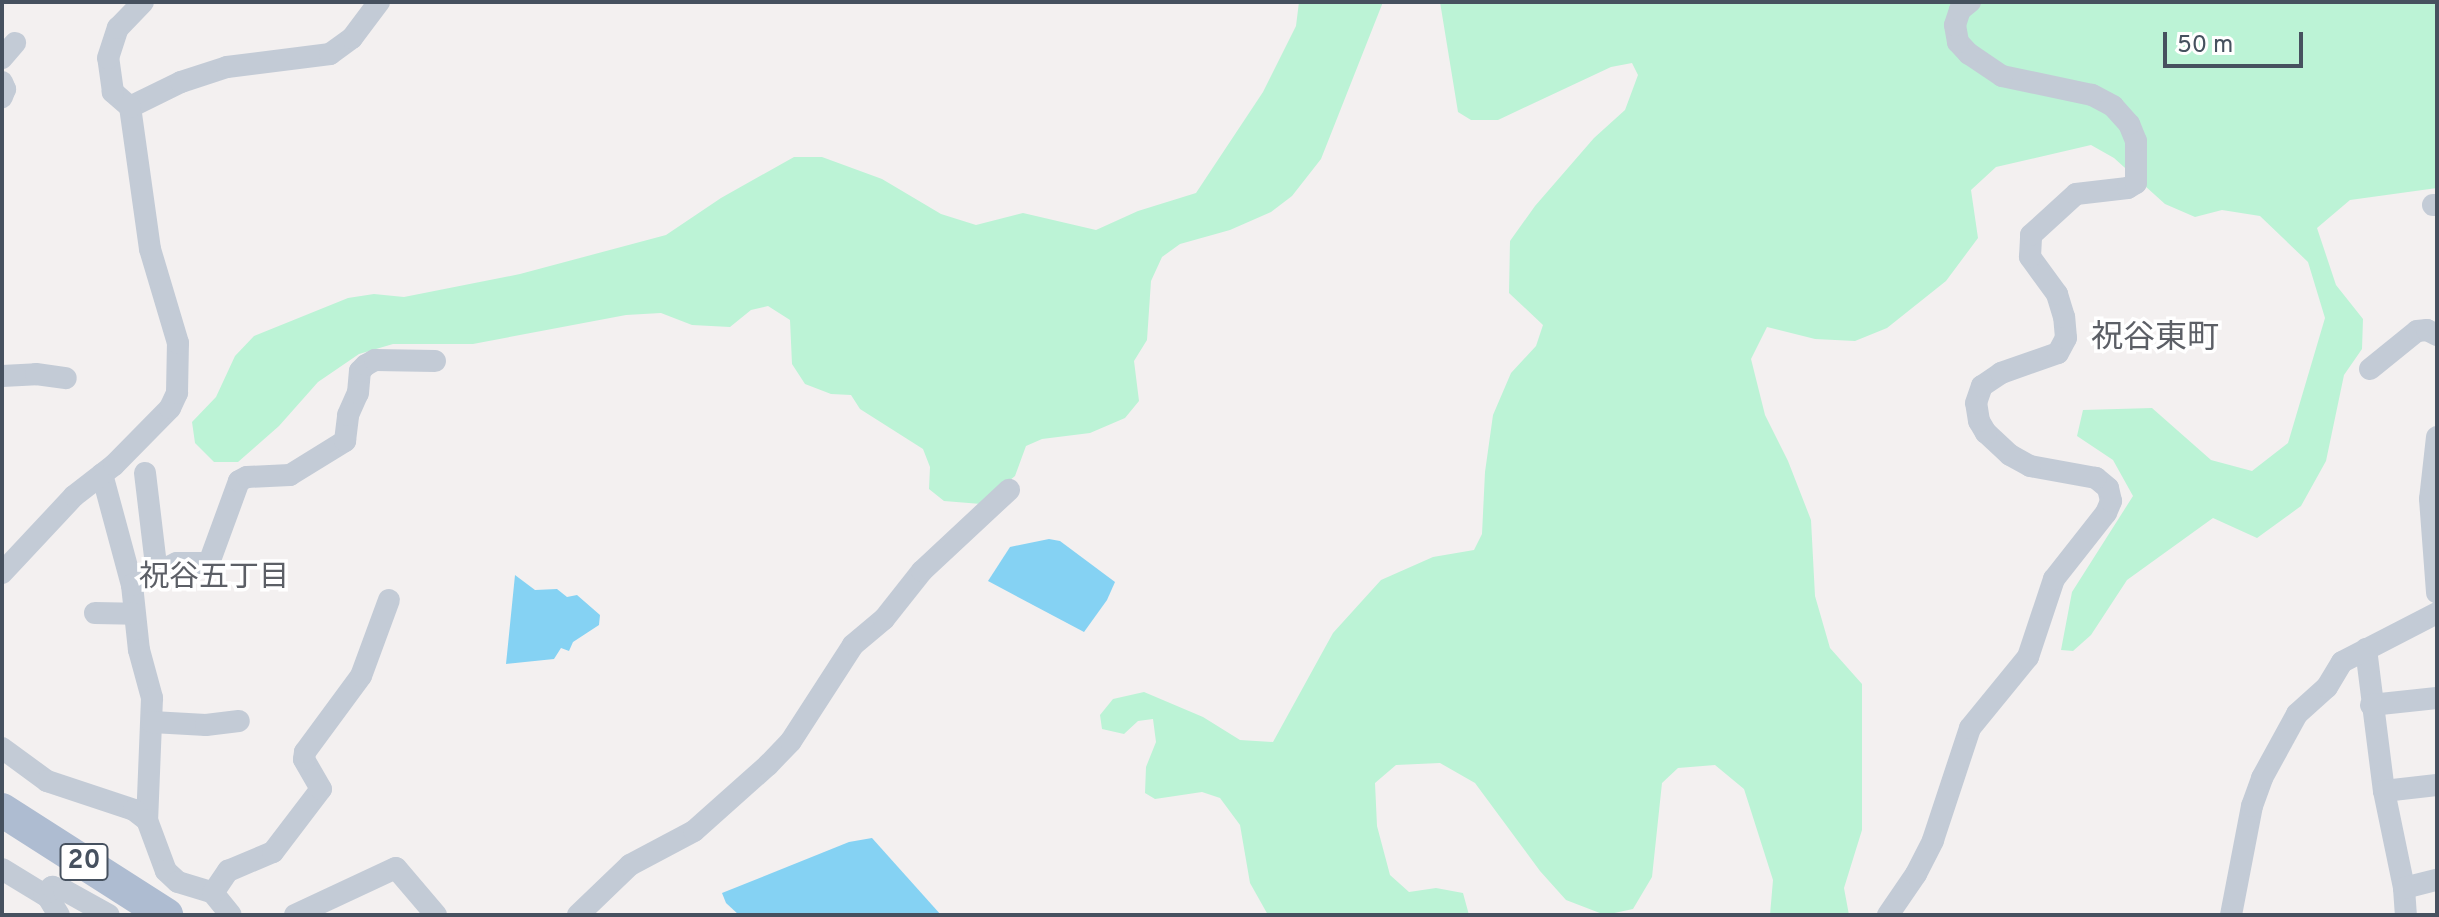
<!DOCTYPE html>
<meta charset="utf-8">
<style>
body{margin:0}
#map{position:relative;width:2439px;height:917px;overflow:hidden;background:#f3f0f0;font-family:Overpass,"Noto Sans JP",sans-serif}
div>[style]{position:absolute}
.green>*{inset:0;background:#bcf3d6}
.water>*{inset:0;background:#85d2f3}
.street>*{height:22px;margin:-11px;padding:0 11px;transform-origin:11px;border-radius:11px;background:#c3cbd6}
.primary>*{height:34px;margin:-17px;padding:0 17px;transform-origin:17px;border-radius:17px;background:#aebcd1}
span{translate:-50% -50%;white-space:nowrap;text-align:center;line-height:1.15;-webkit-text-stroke:7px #fff;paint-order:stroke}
.shield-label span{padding:2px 6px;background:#fff;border:2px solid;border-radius:6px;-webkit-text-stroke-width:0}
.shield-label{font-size:26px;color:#46515f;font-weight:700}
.neighbourhood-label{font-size:30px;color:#5c5f66}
.quarter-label{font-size:32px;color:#5c5f66}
.frame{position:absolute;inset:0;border:4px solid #46515f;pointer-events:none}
.scale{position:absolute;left:2163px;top:32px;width:140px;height:36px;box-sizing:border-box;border:4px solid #46515f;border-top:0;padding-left:10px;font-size:24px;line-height:28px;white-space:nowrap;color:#46515f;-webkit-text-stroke:6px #fff;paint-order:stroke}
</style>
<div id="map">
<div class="green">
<i style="clip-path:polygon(1299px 2px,1383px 2px,1321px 159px,1292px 196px,1271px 212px,1230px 230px,1180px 244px,1162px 257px,1151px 281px,1147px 340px,1134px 361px,1139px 401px,1125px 418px,1090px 433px,1042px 439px,1026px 446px,1015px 476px,981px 504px,944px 501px,929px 489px,930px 467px,923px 449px,860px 409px,851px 395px,831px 394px,805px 384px,792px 364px,790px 320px,768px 306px,751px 310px,730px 327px,692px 325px,661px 313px,626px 315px,473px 344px,393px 344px,359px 354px,318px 382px,279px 426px,238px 462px,214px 462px,195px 443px,192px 422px,216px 397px,235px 356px,254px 336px,348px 298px,374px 294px,404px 297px,520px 274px,666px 235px,721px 198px,794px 157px,822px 157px,882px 179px,941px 214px,976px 225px,1023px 213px,1096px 230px,1138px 211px,1196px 193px,1263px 92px,1296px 26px)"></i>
<i style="clip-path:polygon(1440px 2px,2437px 2px,2437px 188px,2350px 200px,2317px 228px,2336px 285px,2363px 319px,2362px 349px,2344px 375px,2326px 461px,2301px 506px,2257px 538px,2213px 518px,2127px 580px,2091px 635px,2073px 651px,2061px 650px,2072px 592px,2133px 496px,2113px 460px,2077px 436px,2083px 410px,2152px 408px,2211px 460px,2252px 471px,2288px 443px,2325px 318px,2308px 262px,2260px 216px,2222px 210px,2195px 217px,2165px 204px,2114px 158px,2091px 145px,1996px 167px,1971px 190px,1978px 238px,1946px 281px,1887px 328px,1855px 341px,1815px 339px,1767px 327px,1751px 359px,1765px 415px,1788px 461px,1811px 520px,1815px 596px,1830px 648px,1862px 684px,1862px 830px,1844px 888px,1849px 915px,1770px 915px,1773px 880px,1744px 789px,1715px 765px,1678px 768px,1662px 783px,1652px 877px,1633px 909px,1605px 915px,1566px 900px,1540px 871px,1475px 783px,1440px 763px,1396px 765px,1375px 783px,1377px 826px,1390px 875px,1409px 892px,1436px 888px,1463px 893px,1469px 915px,1268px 915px,1250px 883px,1240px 825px,1220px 798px,1202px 792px,1155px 799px,1145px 793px,1146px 767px,1156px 742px,1153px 719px,1138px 721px,1124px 734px,1102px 729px,1100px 715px,1113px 699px,1144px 692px,1203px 717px,1240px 740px,1273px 742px,1333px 633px,1381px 580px,1433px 557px,1474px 550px,1482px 534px,1485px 472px,1493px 415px,1511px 373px,1536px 346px,1543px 325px,1509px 293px,1510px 241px,1535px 206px,1594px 138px,1625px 110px,1638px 75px,1632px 63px,1611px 67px,1498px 120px,1471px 120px,1458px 112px)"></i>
</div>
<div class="water">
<i style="clip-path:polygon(1049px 539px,1060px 541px,1115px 582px,1107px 600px,1084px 632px,988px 581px,1010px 547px)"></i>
<i style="clip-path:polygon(515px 575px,535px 590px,557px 589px,567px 597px,577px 595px,600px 615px,599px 625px,573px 642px,569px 651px,561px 648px,554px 659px,506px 664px)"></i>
<i style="clip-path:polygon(872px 838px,941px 915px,739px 915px,726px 903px,722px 893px,849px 842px)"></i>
</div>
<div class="street">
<i style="left:2px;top:58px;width:20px;rotate:-49deg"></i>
<i style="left:2px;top:82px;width:8px;rotate:67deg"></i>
<i style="left:5px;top:89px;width:9px;rotate:111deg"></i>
<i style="left:130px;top:107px;width:57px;rotate:-26.1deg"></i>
<i style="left:181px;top:82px;width:48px;rotate:-18.1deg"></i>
<i style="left:227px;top:67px;width:104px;rotate:-7.2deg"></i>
<i style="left:330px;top:54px;width:27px;rotate:-36deg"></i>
<i style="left:352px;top:38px;width:45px;rotate:-53.1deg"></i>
<i style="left:2433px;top:205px;width:4px"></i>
<i style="left:2370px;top:369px;width:60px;rotate:-39deg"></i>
<i style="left:2417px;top:331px;width:10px;rotate:-6deg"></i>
<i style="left:2427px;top:330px;width:11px;rotate:27deg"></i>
<i style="left:2px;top:376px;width:34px;rotate:-3deg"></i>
<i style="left:36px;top:374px;width:30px;rotate:8deg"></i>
<i style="left:2437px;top:437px;width:62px;rotate:96.4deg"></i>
<i style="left:2430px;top:499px;width:94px;rotate:85.7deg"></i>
<i style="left:145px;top:473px;width:101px;rotate:83.2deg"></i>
<i style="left:102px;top:474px;width:115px;rotate:74.9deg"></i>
<i style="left:132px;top:585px;width:65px;rotate:83.9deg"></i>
<i style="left:139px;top:650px;width:50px;rotate:74.8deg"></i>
<i style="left:152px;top:698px;width:122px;rotate:92.3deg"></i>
<i style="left:2px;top:573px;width:105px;rotate:-46.9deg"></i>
<i style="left:74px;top:496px;width:51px;rotate:-37.8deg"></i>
<i style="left:114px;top:465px;width:80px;rotate:-45.5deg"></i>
<i style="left:170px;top:408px;width:17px;rotate:-65deg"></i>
<i style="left:177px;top:393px;width:50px;rotate:-88.9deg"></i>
<i style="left:178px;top:343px;width:98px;rotate:-106.6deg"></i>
<i style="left:150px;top:249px;width:143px;rotate:-98deg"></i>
<i style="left:130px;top:107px;width:23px;rotate:-139deg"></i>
<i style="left:113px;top:92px;width:34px;rotate:-98deg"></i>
<i style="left:108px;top:58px;width:32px;rotate:-72deg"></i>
<i style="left:118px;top:28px;width:36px;rotate:-46deg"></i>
<i style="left:132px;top:585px;width:50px;rotate:-26.1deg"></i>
<i style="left:177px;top:563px;width:32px"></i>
<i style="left:209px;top:563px;width:87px;rotate:-69.9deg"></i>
<i style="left:239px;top:481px;width:9px;rotate:-27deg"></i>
<i style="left:247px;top:477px;width:43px;rotate:-2.7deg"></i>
<i style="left:290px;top:475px;width:65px;rotate:-31.7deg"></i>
<i style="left:345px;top:441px;width:26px;rotate:-83deg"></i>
<i style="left:348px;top:415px;width:24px;rotate:-66deg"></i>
<i style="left:358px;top:393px;width:22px;rotate:-85deg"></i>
<i style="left:360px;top:371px;width:8px;rotate:-45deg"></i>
<i style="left:366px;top:365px;width:10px;rotate:-29deg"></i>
<i style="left:375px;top:360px;width:60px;rotate:1deg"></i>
<i style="left:95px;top:613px;width:39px;rotate:1deg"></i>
<i style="left:2366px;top:649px;width:143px;rotate:82.8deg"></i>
<i style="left:2384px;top:791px;width:99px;rotate:78.3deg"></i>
<i style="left:2404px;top:888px;width:27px;rotate:86deg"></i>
<i style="left:2371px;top:705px;width:66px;rotate:-6.1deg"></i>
<i style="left:152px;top:722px;width:54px;rotate:3.2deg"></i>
<i style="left:206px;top:725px;width:33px;rotate:-7deg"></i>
<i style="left:2px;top:748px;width:56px;rotate:36.3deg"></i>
<i style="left:47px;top:781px;width:92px;rotate:18.4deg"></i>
<i style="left:134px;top:810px;width:16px;rotate:38deg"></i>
<i style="left:147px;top:820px;width:54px;rotate:69.6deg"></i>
<i style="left:166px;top:871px;width:16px;rotate:43deg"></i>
<i style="left:178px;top:882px;width:37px;rotate:17deg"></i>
<i style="left:213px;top:893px;width:28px;rotate:51deg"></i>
<i style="left:2384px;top:791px;width:53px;rotate:-6.5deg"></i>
<i style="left:2px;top:869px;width:54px;rotate:31.3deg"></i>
<i style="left:48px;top:897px;width:21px;rotate:59deg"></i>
<i style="left:2404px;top:888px;width:34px;rotate:-14deg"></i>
<i style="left:213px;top:893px;width:27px;rotate:-56deg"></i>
<i style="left:228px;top:871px;width:49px;rotate:-22.9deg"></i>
<i style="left:273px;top:852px;width:79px;rotate:-52.7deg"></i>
<i style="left:321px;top:789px;width:34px;rotate:-120deg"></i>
<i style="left:304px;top:759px;width:7px;rotate:-82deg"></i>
<i style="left:305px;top:752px;width:94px;rotate:-53.6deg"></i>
<i style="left:361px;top:676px;width:81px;rotate:-69.8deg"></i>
<i style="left:44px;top:894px;width:11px;rotate:-41deg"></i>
<i style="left:52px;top:887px;width:12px;rotate:14deg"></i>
<i style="left:64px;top:890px;width:51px;rotate:29.1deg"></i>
<i style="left:295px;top:915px;width:111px;rotate:-25deg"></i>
<i style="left:396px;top:868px;width:62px;rotate:49.6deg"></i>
<i style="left:578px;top:915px;width:72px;rotate:-43.9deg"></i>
<i style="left:630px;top:865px;width:72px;rotate:-28deg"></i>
<i style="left:694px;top:831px;width:99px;rotate:-41.7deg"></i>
<i style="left:768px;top:765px;width:33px;rotate:-46deg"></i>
<i style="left:791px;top:741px;width:114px;rotate:-57.1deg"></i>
<i style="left:853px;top:645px;width:40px;rotate:-40deg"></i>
<i style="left:884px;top:619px;width:61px;rotate:-51.6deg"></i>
<i style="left:922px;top:571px;width:119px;rotate:-43deg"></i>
<i style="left:1888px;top:915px;width:50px;rotate:-55.7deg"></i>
<i style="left:1916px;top:874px;width:38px;rotate:-63deg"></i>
<i style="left:1933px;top:840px;width:118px;rotate:-71.7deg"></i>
<i style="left:1970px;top:728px;width:92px;rotate:-50.8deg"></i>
<i style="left:2028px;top:657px;width:82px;rotate:-71.6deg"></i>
<i style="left:2054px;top:579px;width:84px;rotate:-51.8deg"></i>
<i style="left:2106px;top:513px;width:13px;rotate:-67deg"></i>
<i style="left:2111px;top:501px;width:13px;rotate:-103deg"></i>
<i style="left:2108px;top:488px;width:16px;rotate:-140deg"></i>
<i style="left:2096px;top:478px;width:67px;rotate:-169.7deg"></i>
<i style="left:2030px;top:466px;width:23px;rotate:-151deg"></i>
<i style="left:2010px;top:455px;width:33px;rotate:-137deg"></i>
<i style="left:1986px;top:433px;width:14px;rotate:-120deg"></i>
<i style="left:1979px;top:421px;width:18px;rotate:-99deg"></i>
<i style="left:1976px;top:403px;width:18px;rotate:-71deg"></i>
<i style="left:1982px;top:386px;width:23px;rotate:-34deg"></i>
<i style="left:2001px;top:373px;width:60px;rotate:-19.3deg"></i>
<i style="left:2058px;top:353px;width:17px;rotate:-62deg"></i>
<i style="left:2066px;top:338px;width:21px;rotate:-95deg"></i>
<i style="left:2064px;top:317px;width:24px;rotate:-107deg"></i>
<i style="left:2057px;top:294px;width:46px;rotate:-126.1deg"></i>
<i style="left:2030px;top:257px;width:22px;rotate:-87deg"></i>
<i style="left:2031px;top:235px;width:61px;rotate:-42.3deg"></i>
<i style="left:2076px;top:194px;width:52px;rotate:-6.6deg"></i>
<i style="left:2128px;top:188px;width:9px;rotate:-32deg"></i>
<i style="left:2136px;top:183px;width:42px;rotate:-90deg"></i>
<i style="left:2136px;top:141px;width:18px;rotate:-112deg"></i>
<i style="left:2129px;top:124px;width:24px;rotate:-132deg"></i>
<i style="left:2113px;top:106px;width:24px;rotate:-152deg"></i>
<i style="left:2092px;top:95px;width:92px;rotate:-168.1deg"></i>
<i style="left:2002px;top:76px;width:40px;rotate:-146deg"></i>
<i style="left:1969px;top:54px;width:16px;rotate:-133deg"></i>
<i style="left:1958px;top:42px;width:17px;rotate:-100deg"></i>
<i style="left:1955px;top:25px;width:16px;rotate:-72deg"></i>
<i style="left:1960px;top:10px;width:13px;rotate:-39deg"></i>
<i style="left:2231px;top:915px;width:111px;rotate:-79.1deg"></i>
<i style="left:2252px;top:806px;width:30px;rotate:-70deg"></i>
<i style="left:2262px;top:778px;width:73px;rotate:-61.3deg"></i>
<i style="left:2297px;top:714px;width:40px;rotate:-42deg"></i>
<i style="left:2327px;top:687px;width:29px;rotate:-59deg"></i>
<i style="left:2342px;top:662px;width:107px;rotate:-27.3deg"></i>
</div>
<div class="primary">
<i style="left:2px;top:810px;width:195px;rotate:32.6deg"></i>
</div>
<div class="shield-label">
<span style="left:84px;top:862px">20</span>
</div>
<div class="neighbourhood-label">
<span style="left:214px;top:579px">祝谷五丁目</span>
</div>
<div class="quarter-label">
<span style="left:2155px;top:339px">祝谷東町</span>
</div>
<div class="frame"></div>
<div class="scale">50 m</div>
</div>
